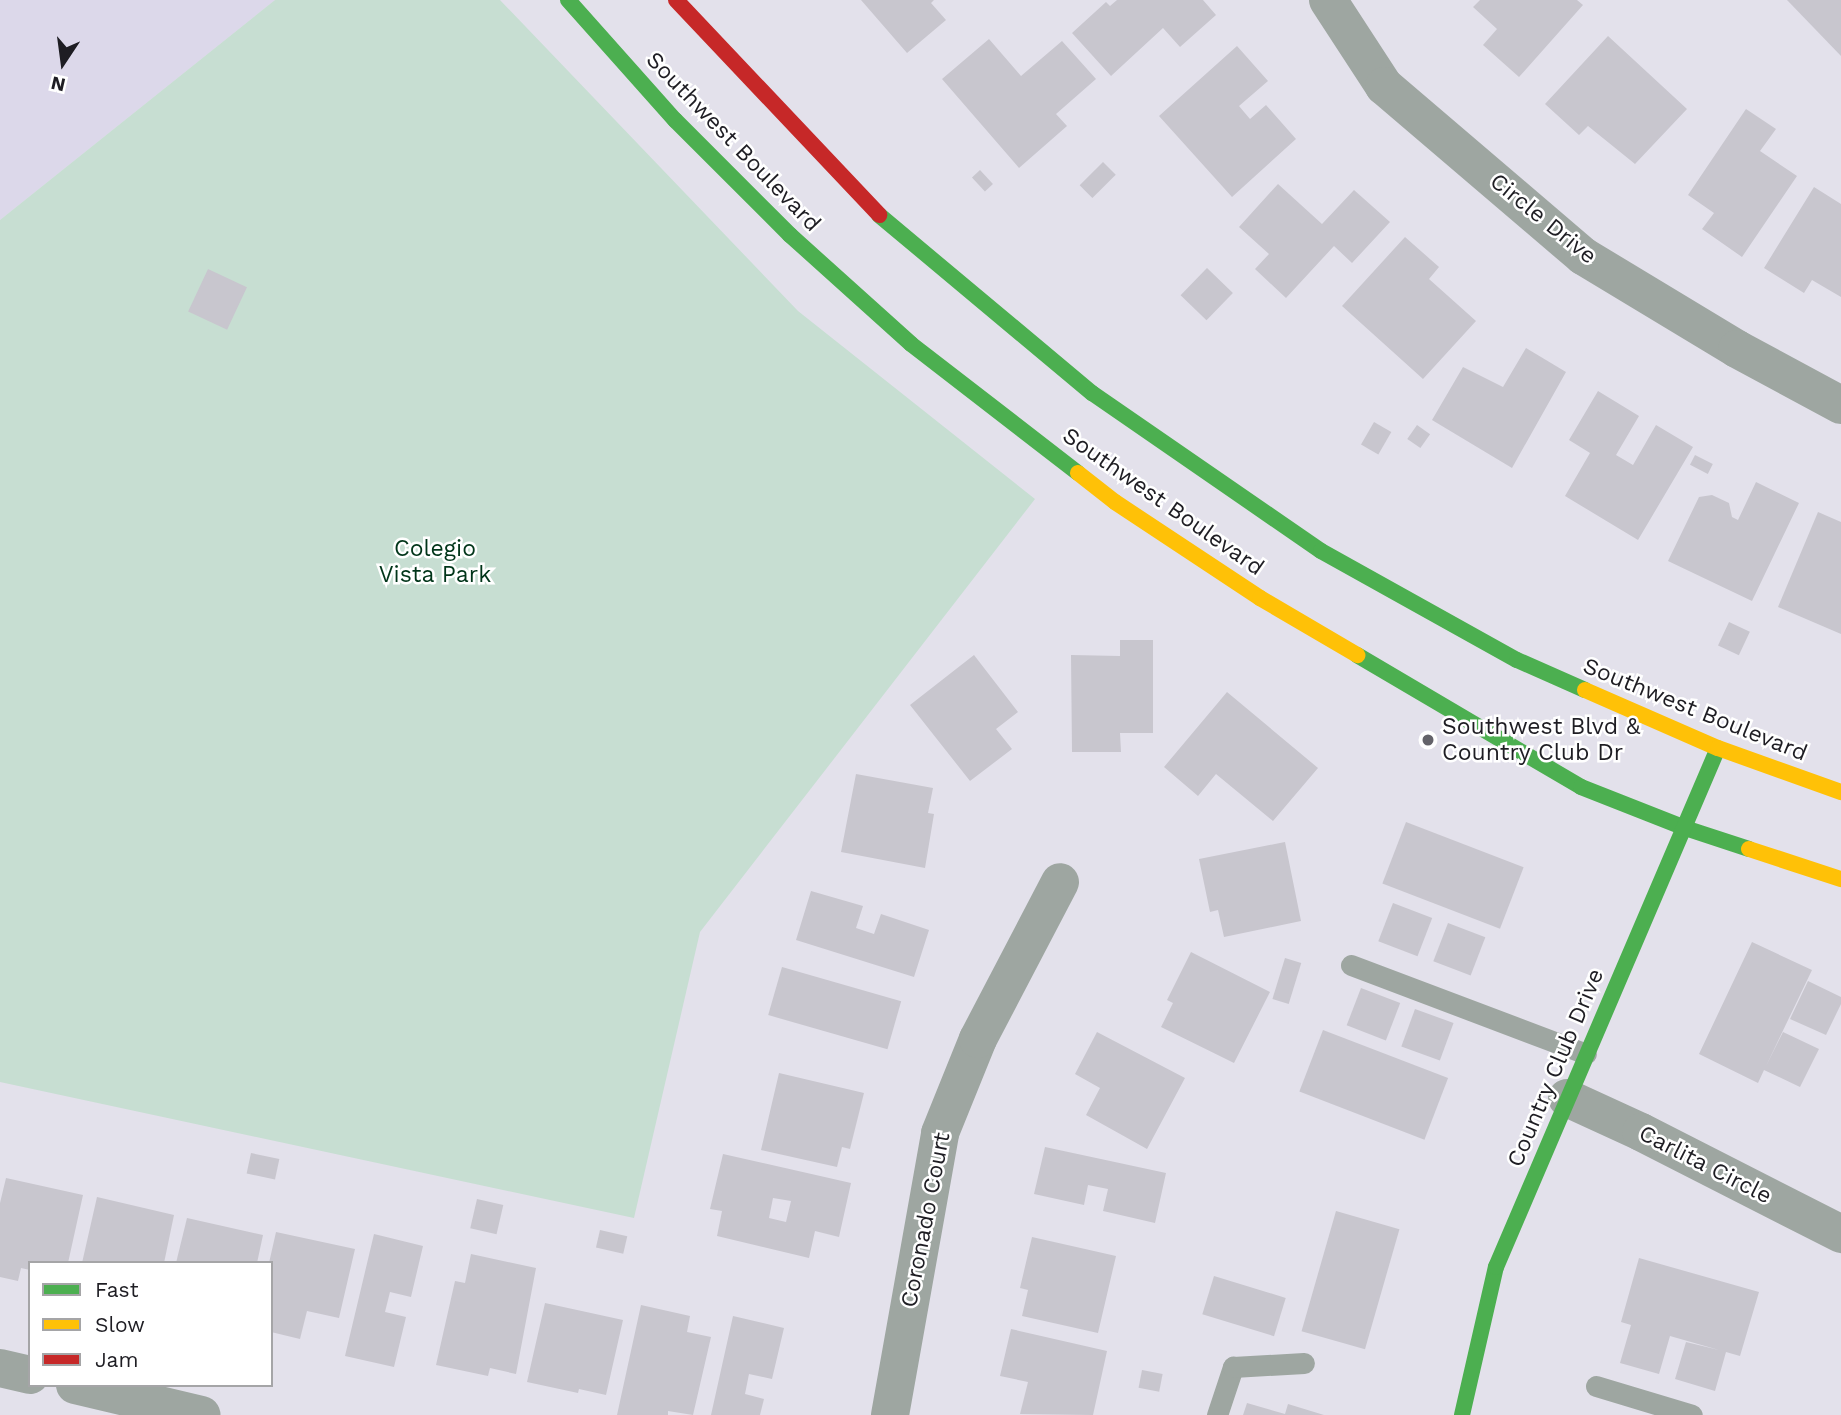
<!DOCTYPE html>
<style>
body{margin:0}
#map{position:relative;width:1841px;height:1415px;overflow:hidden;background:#e3e1eb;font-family:"Work Sans",sans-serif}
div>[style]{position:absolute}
.built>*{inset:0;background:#dcd8ea}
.green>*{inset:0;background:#c7ded2}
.building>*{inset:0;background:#c8c6ce;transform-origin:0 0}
.lane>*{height:21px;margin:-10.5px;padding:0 10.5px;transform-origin:10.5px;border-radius:10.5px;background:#9ea6a1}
.street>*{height:38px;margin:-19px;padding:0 19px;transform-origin:19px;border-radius:19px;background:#9ea6a1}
.fast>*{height:16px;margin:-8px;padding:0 8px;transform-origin:8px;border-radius:8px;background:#4caf50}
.slow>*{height:16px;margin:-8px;padding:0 8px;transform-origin:8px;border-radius:8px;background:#ffc107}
.jam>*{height:16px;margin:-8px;padding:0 8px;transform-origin:8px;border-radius:8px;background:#c62828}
.dots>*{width:19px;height:19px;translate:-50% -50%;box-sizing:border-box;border:4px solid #fff;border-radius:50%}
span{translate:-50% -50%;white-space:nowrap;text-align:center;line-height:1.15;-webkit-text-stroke:5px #fff;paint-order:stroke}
.street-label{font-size:23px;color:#1e1d23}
.park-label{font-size:23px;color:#003519}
.poi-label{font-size:23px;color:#1e1d23}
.left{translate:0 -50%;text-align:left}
.legend{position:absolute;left:28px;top:1261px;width:245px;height:126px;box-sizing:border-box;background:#fff;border:2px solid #a5a5a7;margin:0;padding:9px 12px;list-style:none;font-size:21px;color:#1e1d23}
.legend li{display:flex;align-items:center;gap:14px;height:35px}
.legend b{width:35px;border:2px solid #a5a5a7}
.north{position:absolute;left:28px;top:28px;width:70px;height:70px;-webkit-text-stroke:5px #fff;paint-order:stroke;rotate:193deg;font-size:19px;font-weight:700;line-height:28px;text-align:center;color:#1e1d23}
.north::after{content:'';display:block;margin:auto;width:24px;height:32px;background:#1e1d23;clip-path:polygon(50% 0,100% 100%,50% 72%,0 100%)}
</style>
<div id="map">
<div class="built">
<i style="clip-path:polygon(0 0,275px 0,0 220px)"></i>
</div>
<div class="green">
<i style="clip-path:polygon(275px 0,500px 0,798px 311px,1035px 499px,700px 932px,634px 1218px,0 1082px,0 220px)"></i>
</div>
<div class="building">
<i style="clip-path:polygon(861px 0,934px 0,931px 3px,946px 20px,907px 53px)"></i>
<i style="clip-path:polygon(1117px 0,1203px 0,1216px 15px,1180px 47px,1163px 28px,1111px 76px,1072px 33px,1106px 2px,1110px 6px)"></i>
<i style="clip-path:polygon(1480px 0,1577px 0,1583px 5px,1519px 77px,1483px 45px,1497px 29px,1473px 7px)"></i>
<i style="clip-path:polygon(1787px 0,1841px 0,1841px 56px)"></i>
<i style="clip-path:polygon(1608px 36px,1687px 109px,1635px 164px,1588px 126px,1579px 135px,1545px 104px)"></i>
<i style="clip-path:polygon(989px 39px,1021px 76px,1062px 41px,1096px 79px,1056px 114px,1067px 126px,1019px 168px,942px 79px)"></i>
<i style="clip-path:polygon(1237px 46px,1268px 81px,1239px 106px,1250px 119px,1266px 105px,1296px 139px,1232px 197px,1159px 116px)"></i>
<i style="clip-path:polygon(1746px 109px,1776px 129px,1760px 151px,1797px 176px,1742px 257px,1702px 229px,1714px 213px,1688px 195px)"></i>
<i style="left:1103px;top:162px;width:18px;height:33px;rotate:45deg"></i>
<i style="left:980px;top:170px;width:19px;height:11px;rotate:47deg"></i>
<i style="clip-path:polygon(1278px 184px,1322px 224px,1354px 190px,1390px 222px,1352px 263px,1334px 246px,1286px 298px,1255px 269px,1269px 254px,1239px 227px)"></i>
<i style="clip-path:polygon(1814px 187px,1841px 204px,1841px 297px,1812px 280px,1804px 293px,1764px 268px)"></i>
<i style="clip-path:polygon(1405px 237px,1439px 267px,1429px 279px,1476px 321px,1423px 379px,1342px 306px)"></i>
<i style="left:1207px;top:268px;width:36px;height:38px;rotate:44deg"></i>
<i style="left:208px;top:269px;width:43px;height:47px;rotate:25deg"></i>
<i style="clip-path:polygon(1526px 348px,1566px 372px,1512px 468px,1432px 420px,1463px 367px,1503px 387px)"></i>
<i style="clip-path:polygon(1598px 391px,1639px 416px,1616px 455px,1633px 465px,1656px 425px,1693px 447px,1638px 540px,1565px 496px,1590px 453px,1569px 440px)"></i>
<i style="left:1374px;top:422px;width:20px;height:26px;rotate:30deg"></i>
<i style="left:1417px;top:425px;width:16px;height:17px;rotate:35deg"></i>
<i style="left:1695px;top:455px;width:20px;height:11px;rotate:27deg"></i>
<i style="clip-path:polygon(1756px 482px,1799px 503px,1752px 601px,1668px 561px,1699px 497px,1712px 495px,1729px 503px,1732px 517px,1738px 520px)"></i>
<i style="clip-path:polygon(1818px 512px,1841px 522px,1841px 634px,1778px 607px)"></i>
<i style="left:1729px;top:622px;width:23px;height:26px;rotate:25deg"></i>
<i style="clip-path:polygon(1120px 640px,1153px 640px,1153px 733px,1120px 733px,1121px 752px,1072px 752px,1071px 655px,1120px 656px)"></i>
<i style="clip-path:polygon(974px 655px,1018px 712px,996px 729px,1012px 749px,970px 781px,910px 705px)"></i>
<i style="clip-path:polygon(1227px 692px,1318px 768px,1273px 821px,1216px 774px,1198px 796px,1164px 767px)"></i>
<i style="clip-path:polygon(856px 774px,933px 788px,928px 813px,934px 814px,925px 868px,841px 852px)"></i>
<i style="left:1406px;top:822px;width:126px;height:66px;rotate:21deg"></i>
<i style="clip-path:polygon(1285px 842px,1301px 921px,1224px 937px,1218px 910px,1210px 912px,1199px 859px)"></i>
<i style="clip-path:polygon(811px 891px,863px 906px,856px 928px,874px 934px,881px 914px,929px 930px,914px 977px,796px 940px)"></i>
<i style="left:1393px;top:903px;width:42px;height:41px;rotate:21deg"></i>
<i style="left:1448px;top:923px;width:40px;height:41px;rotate:21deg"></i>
<i style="clip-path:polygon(1752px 942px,1812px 970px,1766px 1066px,1783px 1032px,1819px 1049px,1800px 1087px,1764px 1070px,1758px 1083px,1699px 1054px)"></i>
<i style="clip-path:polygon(1191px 952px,1270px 992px,1234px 1063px,1161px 1027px,1173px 1003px,1167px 1000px)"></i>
<i style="left:1285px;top:958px;width:17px;height:43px;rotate:17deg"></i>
<i style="left:782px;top:967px;width:124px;height:50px;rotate:16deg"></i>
<i style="clip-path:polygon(1808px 981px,1841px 997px,1841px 1004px,1826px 1035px,1790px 1019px)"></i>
<i style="left:1361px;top:988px;width:42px;height:40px;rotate:21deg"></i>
<i style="left:1415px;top:1009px;width:41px;height:40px;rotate:20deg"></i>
<i style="left:1323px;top:1030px;width:134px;height:66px;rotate:21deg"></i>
<i style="clip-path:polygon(1097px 1032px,1185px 1078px,1147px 1149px,1086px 1115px,1100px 1088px,1075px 1074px)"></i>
<i style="clip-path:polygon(779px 1073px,864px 1093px,850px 1149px,842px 1147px,837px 1167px,761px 1150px)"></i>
<i style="clip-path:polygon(1045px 1147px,1166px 1173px,1155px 1223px,1103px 1211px,1108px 1189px,1088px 1185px,1084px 1205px,1034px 1194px)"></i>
<i style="left:251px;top:1153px;width:29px;height:21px;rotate:12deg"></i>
<i style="clip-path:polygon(evenodd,723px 1154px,851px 1183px,839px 1237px,815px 1231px,809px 1258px,717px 1236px,722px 1211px,710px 1209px,723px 1154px,773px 1198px,791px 1201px,786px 1222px,769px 1218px,773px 1198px)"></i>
<i style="clip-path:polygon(6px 1178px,83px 1195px,68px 1263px,30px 1263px,30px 1270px,21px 1268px,18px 1281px,0 1277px,0 1203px)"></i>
<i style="clip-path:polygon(97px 1197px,174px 1215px,164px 1263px,82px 1263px)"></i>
<i style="left:477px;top:1199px;width:27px;height:30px;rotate:13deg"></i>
<i style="left:1336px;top:1211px;width:66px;height:125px;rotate:16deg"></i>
<i style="clip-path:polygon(187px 1218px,263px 1235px,257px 1263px,176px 1263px)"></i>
<i style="left:600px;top:1230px;width:28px;height:18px;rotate:13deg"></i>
<i style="clip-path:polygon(276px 1232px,355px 1249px,339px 1318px,307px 1311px,300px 1339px,271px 1332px,269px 1263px)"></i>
<i style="clip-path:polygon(374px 1234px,423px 1246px,411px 1297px,390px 1292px,385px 1312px,406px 1317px,394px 1367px,345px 1356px)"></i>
<i style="clip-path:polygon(1032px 1237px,1116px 1256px,1098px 1333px,1022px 1316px,1028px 1290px,1020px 1288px)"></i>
<i style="clip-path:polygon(471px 1254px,536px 1268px,516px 1374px,490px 1368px,488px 1376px,436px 1365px,455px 1281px,465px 1283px)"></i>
<i style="clip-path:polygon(1639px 1258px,1759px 1292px,1740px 1356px,1726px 1352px,1715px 1391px,1675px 1379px,1686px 1342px,1719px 1350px,1670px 1336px,1659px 1374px,1620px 1363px,1631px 1325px,1621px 1322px)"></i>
<i style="left:1214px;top:1276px;width:75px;height:40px;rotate:17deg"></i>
<i style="clip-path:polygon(545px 1303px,623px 1320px,606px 1395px,579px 1389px,578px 1393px,527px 1382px)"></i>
<i style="clip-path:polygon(641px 1305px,690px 1316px,687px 1332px,711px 1337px,693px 1415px,668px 1411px,668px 1415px,617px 1415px)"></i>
<i style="clip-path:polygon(733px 1316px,784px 1328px,772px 1379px,749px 1374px,745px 1394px,764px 1399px,760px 1415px,711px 1415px)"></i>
<i style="clip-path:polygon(1011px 1329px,1107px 1351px,1093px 1415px,1020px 1414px,1028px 1382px,1000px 1376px)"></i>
<i style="left:1142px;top:1370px;width:21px;height:18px;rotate:11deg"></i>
<i style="clip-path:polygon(1247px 1403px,1285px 1414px,1288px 1404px,1324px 1415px,1243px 1415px)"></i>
</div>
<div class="lane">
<i style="left:1351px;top:965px;width:251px;rotate:20.7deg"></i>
<i style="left:1596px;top:1386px;width:100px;rotate:16.8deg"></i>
<i style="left:1217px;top:1415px;width:51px;rotate:-71.6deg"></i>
<i style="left:1233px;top:1367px;width:71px;rotate:-3.2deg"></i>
</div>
<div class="street">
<i style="left:1328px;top:0;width:103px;rotate:56.9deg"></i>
<i style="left:1384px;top:86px;width:262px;rotate:40.5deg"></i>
<i style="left:1583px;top:256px;width:180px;rotate:31.1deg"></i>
<i style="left:1737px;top:349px;width:118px;rotate:28.3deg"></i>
<i style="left:1567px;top:1098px;width:81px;rotate:24.7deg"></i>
<i style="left:1641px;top:1132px;width:225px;rotate:27deg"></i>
<i style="left:0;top:1368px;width:31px;rotate:13deg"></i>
<i style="left:75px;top:1385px;width:130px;rotate:13.3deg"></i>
<i style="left:890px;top:1415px;width:286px;rotate:-79.9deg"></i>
<i style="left:940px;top:1133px;width:101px;rotate:-68deg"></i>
<i style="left:978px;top:1039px;width:177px;rotate:-62.4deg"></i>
</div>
<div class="fast">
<i style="left:568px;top:0;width:161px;rotate:48.3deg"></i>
<i style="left:675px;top:120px;width:163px;rotate:45deg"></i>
<i style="left:790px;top:235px;width:163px;rotate:42deg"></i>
<i style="left:911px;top:344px;width:211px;rotate:37.7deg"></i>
<i style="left:879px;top:215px;width:278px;rotate:39.9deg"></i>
<i style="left:1092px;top:393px;width:278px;rotate:34.6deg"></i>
<i style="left:1321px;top:551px;width:224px;rotate:29.1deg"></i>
<i style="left:1517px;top:660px;width:74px;rotate:23.8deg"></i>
<i style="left:1357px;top:655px;width:260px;rotate:30.5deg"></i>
<i style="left:1581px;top:787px;width:112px;rotate:21.5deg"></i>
<i style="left:1685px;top:828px;width:67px;rotate:18.2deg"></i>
<i style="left:1462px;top:1415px;width:152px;rotate:-77.1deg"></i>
<i style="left:1496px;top:1267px;width:564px;rotate:-66.84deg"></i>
</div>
<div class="slow">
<i style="left:1078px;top:473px;width:47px;rotate:38.1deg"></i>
<i style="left:1115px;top:502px;width:174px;rotate:33.5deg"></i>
<i style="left:1260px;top:598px;width:113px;rotate:30.4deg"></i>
<i style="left:1585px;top:690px;width:145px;rotate:23.6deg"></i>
<i style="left:1718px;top:748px;width:131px;rotate:19.7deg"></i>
<i style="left:1749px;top:849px;width:97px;rotate:18.1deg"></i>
</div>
<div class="jam">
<i style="left:676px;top:0;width:296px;rotate:46.6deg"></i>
</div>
<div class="dots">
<i style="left:1428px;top:740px;background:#636269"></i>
</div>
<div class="street-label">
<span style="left:733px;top:142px;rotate:46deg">Southwest Boulevard</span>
<span style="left:1543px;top:219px;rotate:39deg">Circle Drive</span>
<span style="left:1163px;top:502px;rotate:35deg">Southwest Boulevard</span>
<span style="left:1695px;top:710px;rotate:22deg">Southwest Boulevard</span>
<span style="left:1556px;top:1068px;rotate:-67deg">Country Club Drive</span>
<span style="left:1705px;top:1165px;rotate:27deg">Carlita Circle</span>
<span style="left:926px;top:1220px;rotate:-79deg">Coronado Court</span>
</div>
<div class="park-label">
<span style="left:435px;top:562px">Colegio<br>Vista Park</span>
</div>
<div class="poi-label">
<span class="left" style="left:1442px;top:740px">Southwest Blvd &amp;<br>Country Club Dr</span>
</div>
<ul class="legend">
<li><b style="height:9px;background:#4caf50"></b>Fast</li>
<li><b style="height:9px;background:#ffc107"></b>Slow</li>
<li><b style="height:9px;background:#c62828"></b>Jam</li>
</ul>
<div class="north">N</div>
</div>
